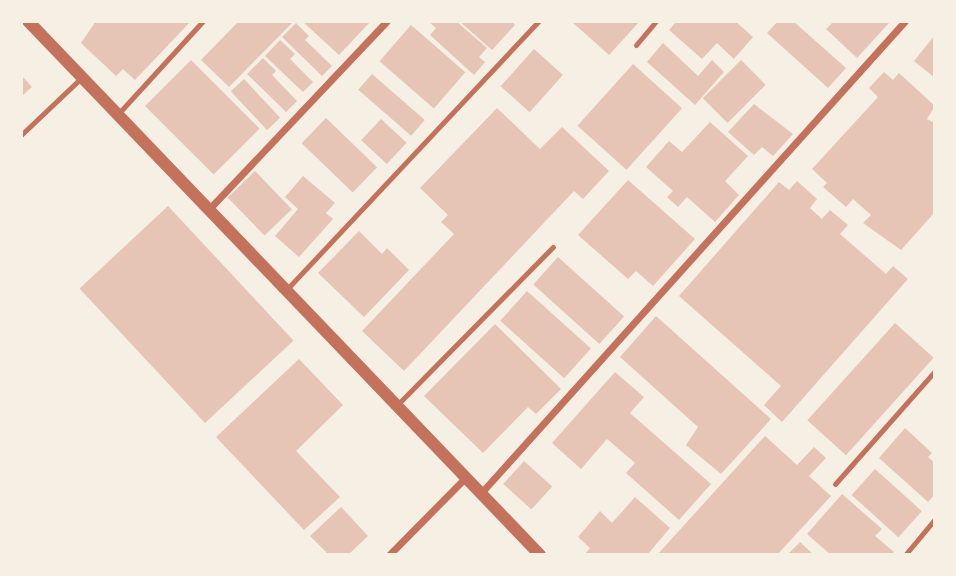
<!DOCTYPE html>
<style>
body{margin:0}
#map{position:relative;width:956px;height:576px;overflow:hidden;background:#f6efe4;font-family:Georgia,serif}
div>[style]{position:absolute}
.building>*{inset:0;background:#e6c5b7;transform-origin:0 0}
.service>*{height:5px;margin:-2.5px;padding:0 2.5px;transform-origin:2.5px;border-radius:2.5px;background:#c5725c}
.minor>*{height:7px;margin:-3.5px;padding:0 3.5px;transform-origin:3.5px;border-radius:3.5px;background:#c5725c}
.tertiary>*{height:12px;margin:-6px;padding:0 6px;transform-origin:6px;border-radius:6px;background:#c5725c}
span{translate:-50% -50%;white-space:nowrap;text-align:center;line-height:1.15;-webkit-text-stroke:5px #f6efe4;paint-order:stroke}
.frame{position:absolute;inset:0;border:23px solid #f6efe4;pointer-events:none}
</style>
<div id="map">
<div class="building">
<i style="clip-path:polygon(96px 21px,191px 21px,135px 80px,123px 69px,116px 76px,81px 43px)"></i>
<i style="clip-path:polygon(239px 21px,294px 21px,229px 87px,201px 60px)"></i>
<i style="clip-path:polygon(302px 21px,371px 21px,339px 55px)"></i>
<i style="clip-path:polygon(428px 21px,456px 21px,487px 48px,479px 57px,485px 62px,474px 75px,430px 35px,436px 28px)"></i>
<i style="clip-path:polygon(459px 21px,511px 21px,515px 25px,492px 50px)"></i>
<i style="clip-path:polygon(571px 21px,640px 21px,609px 55px)"></i>
<i style="clip-path:polygon(677px 21px,735px 21px,753px 37px,734px 59px,717px 43px,702px 59px,669px 30px)"></i>
<i style="clip-path:polygon(778px 21px,793px 21px,846px 68px,828px 88px,767px 33px)"></i>
<i style="clip-path:polygon(834px 21px,888px 21px,889px 23px,857px 58px,826px 29px)"></i>
<i style="clip-path:polygon(296px 23px,309px 36px,305px 40px,332px 66px,322px 76px,282px 37px)"></i>
<i style="left:411px;top:25px;width:72px;height:48px;rotate:41deg"></i>
<i style="clip-path:polygon(935px 35px,935px 78px,914px 61px)"></i>
<i style="clip-path:polygon(280px 40px,295px 54px,290px 59px,313px 82px,303px 92px,265px 56px)"></i>
<i style="clip-path:polygon(663px 43px,698px 76px,712px 60px,724px 72px,695px 105px,647px 62px)"></i>
<i style="left:534px;top:49px;width:39px;height:50px;rotate:42deg"></i>
<i style="clip-path:polygon(263px 58px,276px 71px,272px 75px,297px 101px,286px 112px,247px 74px)"></i>
<i style="left:191px;top:60px;width:97px;height:65px;rotate:45deg"></i>
<i style="left:741px;top:60px;width:35px;height:54px;rotate:45deg"></i>
<i style="left:633px;top:64px;width:66px;height:83px;rotate:42deg"></i>
<i style="clip-path:polygon(884px 72px,893px 80px,899px 73px,935px 106px,927px 119px,935px 123px,935px 212px,901px 250px,863px 223px,871px 215px,853px 199px,846px 207px,823px 187px,827px 183px,812px 169px,878px 97px,869px 88px)"></i>
<i style="left:372px;top:74px;width:70px;height:21px;rotate:41deg"></i>
<i style="clip-path:polygon(21px 75px,32px 87px,21px 97px)"></i>
<i style="left:244px;top:79px;width:53px;height:18px;rotate:47deg"></i>
<i style="clip-path:polygon(754px 104px,793px 134px,773px 156px,762px 147px,754px 155px,728px 132px)"></i>
<i style="clip-path:polygon(497px 108px,540px 149px,562px 127px,609px 171px,583px 199px,574px 191px,404px 371px,362px 331px,454px 234px,441px 222px,448px 215px,420px 188px)"></i>
<i style="left:326px;top:118px;width:71px;height:35px;rotate:44deg"></i>
<i style="left:381px;top:119px;width:35px;height:29px;rotate:43deg"></i>
<i style="clip-path:polygon(710px 122px,748px 156px,725px 181px,739px 195px,715px 222px,687px 197px,678px 207px,667px 197px,673px 191px,646px 167px,669px 141px,682px 152px)"></i>
<i style="left:255px;top:171px;width:53px;height:38px;rotate:46deg"></i>
<i style="clip-path:polygon(303px 176px,335px 203px,326px 213px,333px 219px,299px 257px,275px 236px,298px 209px,285px 197px)"></i>
<i style="clip-path:polygon(628px 180px,695px 239px,653px 286px,636px 271px,628px 279px,578px 235px)"></i>
<i style="clip-path:polygon(797px 181px,817px 199px,810px 208px,822px 219px,830px 210px,848px 225px,840px 234px,886px 274px,893px 266px,908px 279px,782px 422px,764px 405px,781px 386px,679px 296px,779px 182px,789px 190px)"></i>
<i style="left:168px;top:206px;width:184px;height:121px;rotate:47deg"></i>
<i style="clip-path:polygon(359px 231px,382px 254px,387px 248px,409px 270px,364px 317px,318px 273px)"></i>
<i style="left:558px;top:257px;width:89px;height:37px;rotate:42deg"></i>
<i style="left:527px;top:291px;width:86px;height:40px;rotate:42deg"></i>
<i style="clip-path:polygon(656px 316px,771px 419px,721px 474px,686px 445px,698px 427px,620px 357px)"></i>
<i style="left:895px;top:323px;width:52px;height:131px;rotate:42deg"></i>
<i style="clip-path:polygon(495px 324px,561px 389px,536px 414px,528px 407px,483px 453px,424px 396px)"></i>
<i style="clip-path:polygon(299px 359px,343px 405px,296px 451px,340px 497px,304px 530px,216px 437px)"></i>
<i style="clip-path:polygon(615px 372px,644px 397px,630px 413px,711px 484px,679px 520px,626px 473px,635px 463px,607px 439px,581px 469px,552px 443px)"></i>
<i style="clip-path:polygon(905px 428px,932px 453px,928px 457px,935px 463px,935px 494px,928px 502px,879px 458px)"></i>
<i style="clip-path:polygon(765px 436px,797px 465px,814px 447px,826px 458px,809px 476px,831px 496px,777px 555px,657px 555px)"></i>
<i style="left:524px;top:461px;width:38px;height:31px;rotate:42deg"></i>
<i style="left:875px;top:469px;width:63px;height:35px;rotate:42deg"></i>
<i style="clip-path:polygon(842px 494px,882px 529px,875px 536px,894px 552px,891px 555px,831px 555px,807px 534px)"></i>
<i style="clip-path:polygon(635px 497px,670px 528px,647px 555px,584px 555px,590px 548px,578px 537px,600px 511px,612px 523px)"></i>
<i style="clip-path:polygon(341px 507px,368px 536px,348px 555px,329px 555px,310px 536px)"></i>
<i style="clip-path:polygon(800px 542px,814px 555px,787px 555px)"></i>
</div>
<div class="service">
<i style="left:636px;top:45px;width:31px;rotate:-50deg"></i>
<i style="left:118px;top:114px;width:126px;rotate:-47.6deg"></i>
<i style="left:21px;top:135px;width:83px;rotate:-43.5deg"></i>
<i style="left:287px;top:289px;width:368px;rotate:-46.8deg"></i>
<i style="left:397px;top:405px;width:222px;rotate:-45.4deg"></i>
<i style="left:835px;top:484px;width:151px;rotate:-48.5deg"></i>
<i style="left:905px;top:555px;width:47px;rotate:-50.2deg"></i>
</div>
<div class="minor">
<i style="left:210px;top:208px;width:257px;rotate:-46.6deg"></i>
<i style="left:481px;top:493px;width:634px;rotate:-48.07deg"></i>
<i style="left:389px;top:555px;width:110px;rotate:-45.4deg"></i>
</div>
<div class="tertiary">
<i style="left:28px;top:21px;width:740px;rotate:46.2deg"></i>
</div>
<div class="frame"></div>
</div>
